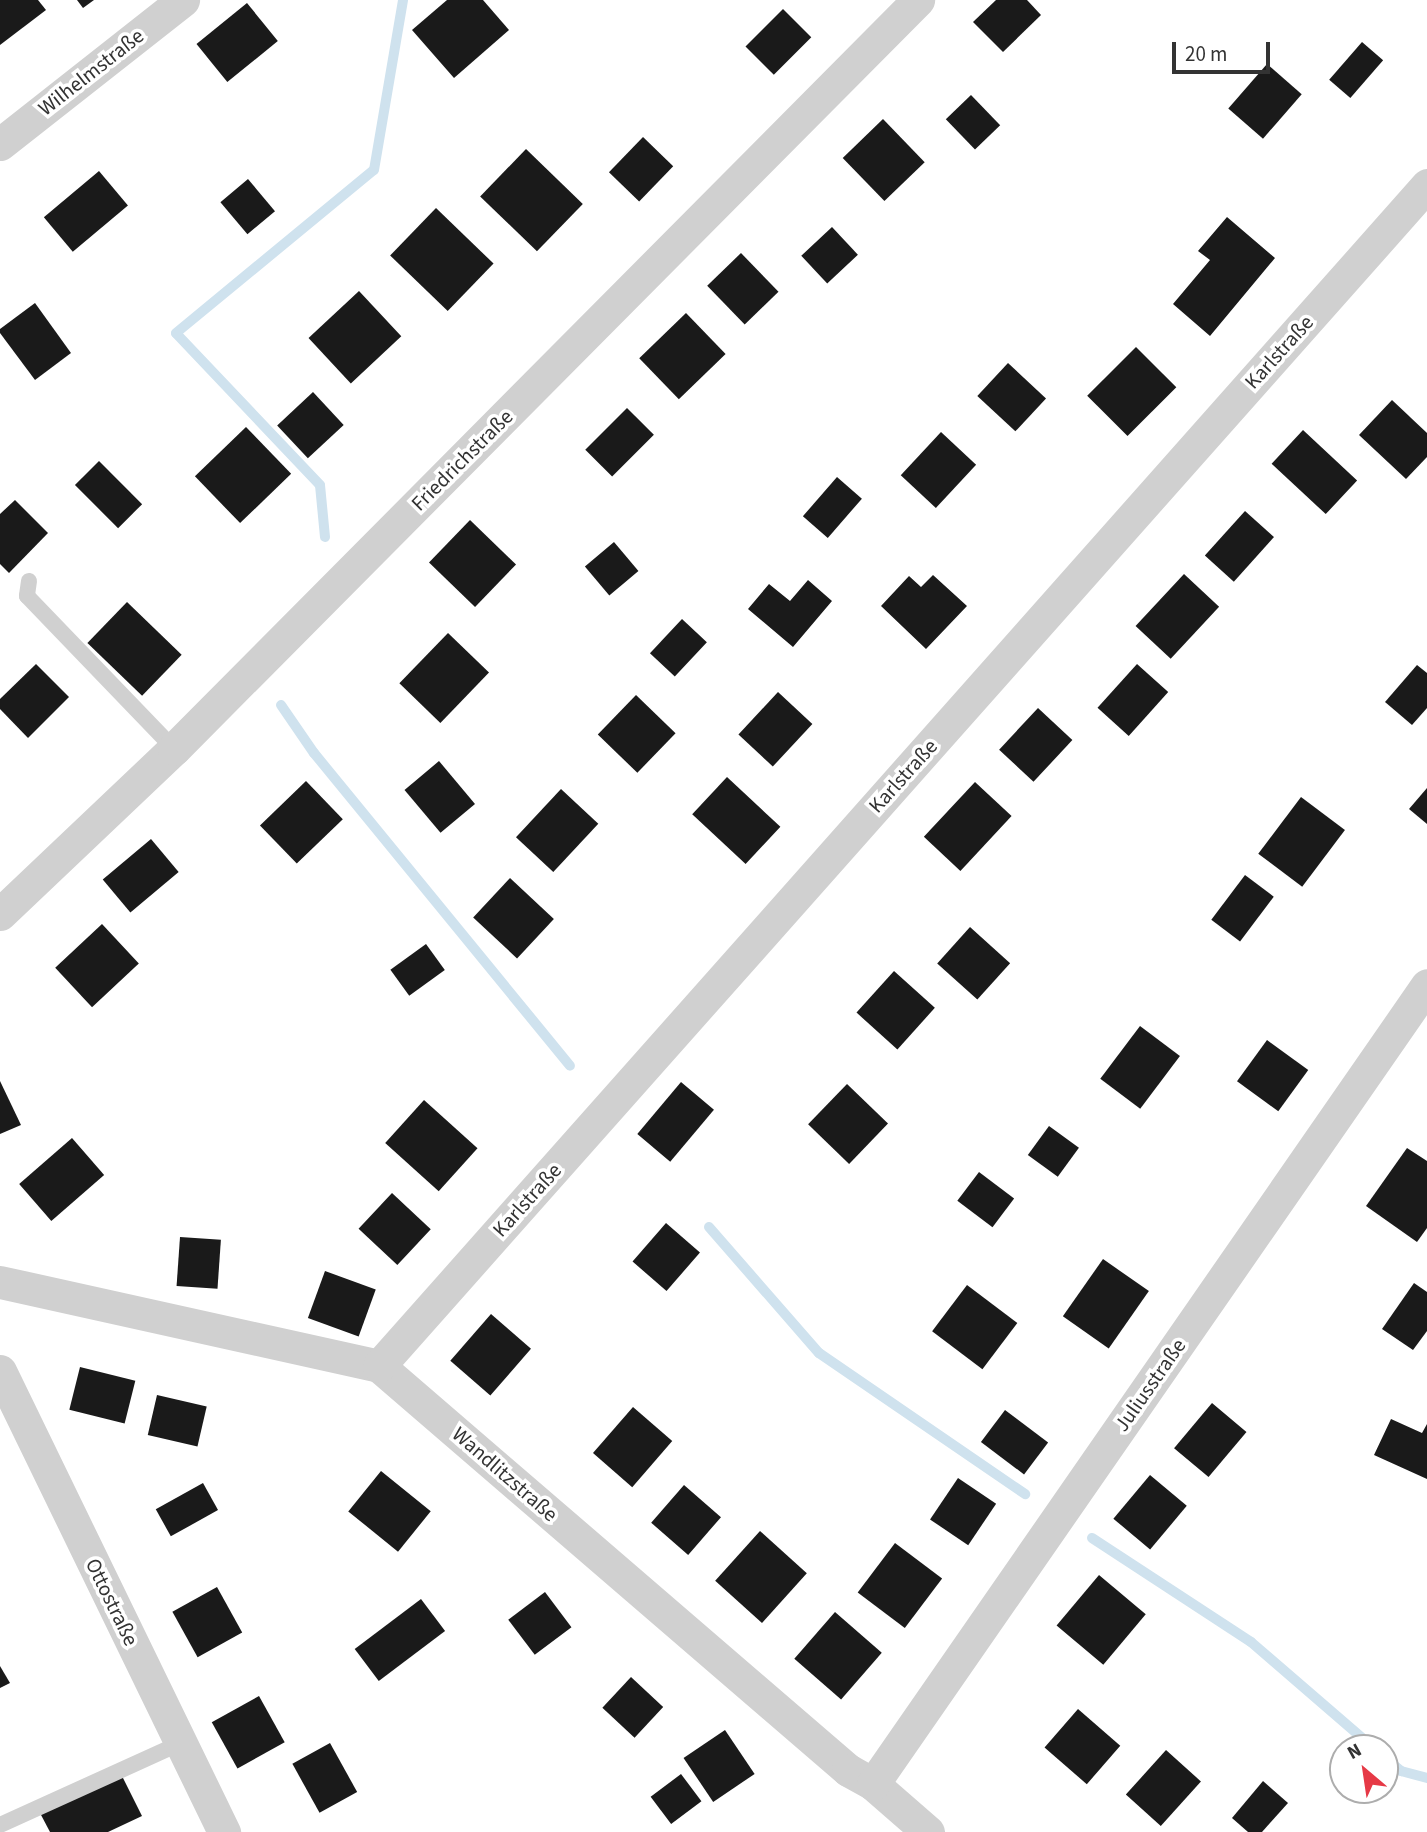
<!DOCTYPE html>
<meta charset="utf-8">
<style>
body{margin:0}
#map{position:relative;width:1427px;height:1832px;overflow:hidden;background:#fff;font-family:"Source Sans 3",sans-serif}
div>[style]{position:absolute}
.stream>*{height:10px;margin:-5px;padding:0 5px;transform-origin:5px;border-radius:5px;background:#cfe2ee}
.building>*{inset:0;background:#1a1a1a;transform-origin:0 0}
.lane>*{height:16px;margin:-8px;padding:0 8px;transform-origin:8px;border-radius:8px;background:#d0d0d0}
.street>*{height:33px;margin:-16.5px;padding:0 16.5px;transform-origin:16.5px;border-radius:16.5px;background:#d0d0d0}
span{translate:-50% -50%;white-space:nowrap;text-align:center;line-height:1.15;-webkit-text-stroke:7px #fff;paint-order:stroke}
.street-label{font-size:21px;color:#333}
.north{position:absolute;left:1329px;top:1734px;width:70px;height:70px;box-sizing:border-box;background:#fff;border:2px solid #adadad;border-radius:50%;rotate:331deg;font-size:19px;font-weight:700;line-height:28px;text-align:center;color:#333}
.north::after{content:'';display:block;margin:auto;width:24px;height:32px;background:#e63946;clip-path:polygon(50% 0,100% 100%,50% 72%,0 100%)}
.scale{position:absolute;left:1172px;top:42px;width:98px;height:32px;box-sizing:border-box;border:4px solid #333;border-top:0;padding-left:9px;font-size:21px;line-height:24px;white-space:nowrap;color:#333;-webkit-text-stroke:5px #fff;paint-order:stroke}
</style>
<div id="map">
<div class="stream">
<i style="left:325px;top:537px;width:52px;rotate:-95.5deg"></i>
<i style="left:320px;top:485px;width:209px;rotate:-133.5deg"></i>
<i style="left:176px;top:333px;width:256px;rotate:-39.5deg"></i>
<i style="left:374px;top:170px;width:172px;rotate:-80.3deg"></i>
<i style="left:281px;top:705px;width:58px;rotate:55.5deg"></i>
<i style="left:314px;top:753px;width:404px;rotate:50.7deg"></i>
<i style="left:709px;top:1227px;width:167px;rotate:48.9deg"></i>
<i style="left:819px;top:1353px;width:250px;rotate:34.4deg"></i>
<i style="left:1092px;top:1538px;width:190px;rotate:33.2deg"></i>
<i style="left:1251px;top:1642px;width:162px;rotate:40.8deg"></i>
<i style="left:1385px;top:1758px;width:21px;rotate:39deg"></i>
<i style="left:1401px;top:1771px;width:27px;rotate:15deg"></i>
</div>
<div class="building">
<i style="clip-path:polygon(0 0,38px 0,46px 10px,0 45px)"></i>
<i style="clip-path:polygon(77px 0,94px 0,83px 8px)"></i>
<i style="clip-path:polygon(447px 0,483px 0,509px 30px,454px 78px,412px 30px)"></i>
<i style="clip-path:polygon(996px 0,1027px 0,1041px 15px,1003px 52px,973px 22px)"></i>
<i style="left:247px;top:3px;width:49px;height:65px;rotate:51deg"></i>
<i style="left:783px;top:9px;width:40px;height:53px;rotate:45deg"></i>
<i style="left:1362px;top:42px;width:28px;height:50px;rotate:41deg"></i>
<i style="left:1267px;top:64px;width:46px;height:59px;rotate:41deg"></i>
<i style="left:971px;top:95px;width:42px;height:35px;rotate:46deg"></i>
<i style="left:883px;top:119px;width:60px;height:56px;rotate:46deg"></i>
<i style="left:643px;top:137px;width:42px;height:49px;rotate:44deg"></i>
<i style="left:526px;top:149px;width:79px;height:66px;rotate:44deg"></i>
<i style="left:99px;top:171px;width:45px;height:72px;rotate:50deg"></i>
<i style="left:248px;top:179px;width:42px;height:36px;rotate:50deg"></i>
<i style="left:436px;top:208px;width:80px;height:66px;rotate:44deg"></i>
<i style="clip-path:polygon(1227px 217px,1275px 258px,1210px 336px,1173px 304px,1210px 260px,1198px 251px)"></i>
<i style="left:832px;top:227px;width:38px;height:42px;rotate:47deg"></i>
<i style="left:741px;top:253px;width:54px;height:47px;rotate:46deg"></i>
<i style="left:359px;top:291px;width:62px;height:69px;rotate:47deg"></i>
<i style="clip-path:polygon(35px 303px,71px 353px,35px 380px,0 333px,0 329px)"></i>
<i style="left:686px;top:313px;width:57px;height:65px;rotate:46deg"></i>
<i style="left:1136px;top:347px;width:57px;height:69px;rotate:45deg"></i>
<i style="left:1008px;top:363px;width:52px;height:45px;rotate:43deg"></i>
<i style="left:313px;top:392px;width:45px;height:49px;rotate:47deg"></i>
<i style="clip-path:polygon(1392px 400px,1427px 433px,1427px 457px,1406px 479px,1359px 435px)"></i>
<i style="left:627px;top:408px;width:38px;height:59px;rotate:45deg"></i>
<i style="left:246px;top:427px;width:65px;height:71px;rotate:46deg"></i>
<i style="left:1303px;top:430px;width:74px;height:46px;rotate:43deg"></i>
<i style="left:941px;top:432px;width:48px;height:59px;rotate:43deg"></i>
<i style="left:99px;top:461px;width:61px;height:34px;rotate:45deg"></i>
<i style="left:837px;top:477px;width:33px;height:52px;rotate:41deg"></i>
<i style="clip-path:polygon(15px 500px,48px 533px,9px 573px,0 564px,0 514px)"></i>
<i style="left:1245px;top:511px;width:39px;height:60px;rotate:42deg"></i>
<i style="left:470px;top:520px;width:64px;height:59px;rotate:44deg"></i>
<i style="left:614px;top:542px;width:38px;height:38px;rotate:50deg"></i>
<i style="left:1184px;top:574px;width:48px;height:71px;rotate:43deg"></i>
<i style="clip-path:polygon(933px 575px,967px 606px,926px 649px,881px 606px,909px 576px,921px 587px)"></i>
<i style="clip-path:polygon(808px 580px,832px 601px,793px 647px,748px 609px,769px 584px,790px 601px)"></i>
<i style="left:127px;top:602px;width:76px;height:57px;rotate:44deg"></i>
<i style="left:682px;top:619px;width:34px;height:47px;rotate:43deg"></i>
<i style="left:448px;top:633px;width:57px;height:70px;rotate:44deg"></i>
<i style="clip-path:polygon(36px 664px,69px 697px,28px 738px,0 709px,0 699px)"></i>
<i style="left:1137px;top:664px;width:42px;height:59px;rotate:42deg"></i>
<i style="clip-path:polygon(1417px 665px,1427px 673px,1427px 708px,1412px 725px,1385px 702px)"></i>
<i style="left:778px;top:692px;width:47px;height:58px;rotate:43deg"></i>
<i style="left:636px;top:695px;width:55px;height:55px;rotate:44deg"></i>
<i style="left:1038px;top:708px;width:47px;height:57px;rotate:43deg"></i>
<i style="left:439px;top:761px;width:56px;height:45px;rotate:50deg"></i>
<i style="left:727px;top:777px;width:73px;height:51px;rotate:43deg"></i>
<i style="left:306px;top:781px;width:53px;height:64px;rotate:46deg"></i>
<i style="left:975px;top:782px;width:50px;height:75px;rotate:43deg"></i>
<i style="clip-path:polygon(1427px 788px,1427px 824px,1409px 809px)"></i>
<i style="left:561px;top:789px;width:51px;height:66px;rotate:43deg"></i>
<i style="left:1301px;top:797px;width:55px;height:71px;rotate:37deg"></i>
<i style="left:151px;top:839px;width:43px;height:63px;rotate:50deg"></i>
<i style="left:1245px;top:875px;width:36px;height:56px;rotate:37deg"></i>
<i style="left:510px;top:878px;width:60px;height:54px;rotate:43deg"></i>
<i style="left:102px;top:924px;width:54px;height:64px;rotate:47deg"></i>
<i style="left:970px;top:927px;width:54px;height:49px;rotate:42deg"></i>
<i style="left:426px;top:944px;width:32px;height:44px;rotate:54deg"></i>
<i style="left:894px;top:971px;width:55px;height:56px;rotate:42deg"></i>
<i style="left:1140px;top:1026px;width:50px;height:66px;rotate:37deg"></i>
<i style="left:1267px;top:1040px;width:51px;height:51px;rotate:36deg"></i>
<i style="clip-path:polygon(0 1081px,21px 1125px,0 1134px)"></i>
<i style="left:681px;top:1082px;width:43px;height:68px;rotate:40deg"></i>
<i style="left:847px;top:1084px;width:57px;height:56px;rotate:44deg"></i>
<i style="left:424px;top:1100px;width:72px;height:58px;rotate:42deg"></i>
<i style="left:1049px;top:1126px;width:37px;height:36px;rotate:36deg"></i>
<i style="left:72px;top:1138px;width:49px;height:70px;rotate:49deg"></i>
<i style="clip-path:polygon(1407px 1148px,1427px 1161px,1427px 1228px,1417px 1242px,1366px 1206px)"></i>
<i style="left:979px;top:1172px;width:44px;height:36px;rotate:37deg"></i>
<i style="left:392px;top:1193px;width:53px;height:49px;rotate:43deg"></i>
<i style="left:666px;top:1223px;width:45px;height:51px;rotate:41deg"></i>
<i style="left:180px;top:1237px;width:41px;height:49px;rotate:4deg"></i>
<i style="left:1103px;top:1259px;width:56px;height:70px;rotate:35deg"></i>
<i style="left:325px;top:1271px;width:54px;height:50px;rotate:20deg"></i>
<i style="clip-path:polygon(1414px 1283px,1427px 1292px,1427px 1331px,1413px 1350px,1382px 1329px)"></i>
<i style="left:967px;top:1285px;width:63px;height:58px;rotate:37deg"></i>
<i style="left:491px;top:1314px;width:53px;height:62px;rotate:41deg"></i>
<i style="left:80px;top:1367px;width:57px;height:44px;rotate:14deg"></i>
<i style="left:157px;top:1395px;width:51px;height:41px;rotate:13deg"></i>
<i style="left:1212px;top:1403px;width:45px;height:59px;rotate:40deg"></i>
<i style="left:633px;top:1407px;width:52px;height:61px;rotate:41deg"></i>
<i style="left:1005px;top:1410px;width:54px;height:40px;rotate:37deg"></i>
<i style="clip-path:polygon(1391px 1419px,1422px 1433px,1427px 1424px,1427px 1479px,1374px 1455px)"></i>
<i style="left:381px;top:1471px;width:64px;height:52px;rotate:39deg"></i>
<i style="left:1150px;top:1475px;width:48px;height:57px;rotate:40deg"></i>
<i style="left:958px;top:1478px;width:46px;height:50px;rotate:34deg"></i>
<i style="left:203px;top:1483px;width:31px;height:54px;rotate:61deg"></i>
<i style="left:684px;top:1485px;width:49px;height:50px;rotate:41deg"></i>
<i style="left:760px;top:1531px;width:63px;height:67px;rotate:42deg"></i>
<i style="left:895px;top:1543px;width:59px;height:62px;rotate:37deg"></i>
<i style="left:1099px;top:1575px;width:61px;height:66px;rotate:40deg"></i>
<i style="left:217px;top:1587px;width:52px;height:51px;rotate:61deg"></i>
<i style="left:545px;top:1592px;width:44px;height:46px;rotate:53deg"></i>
<i style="left:421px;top:1599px;width:40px;height:83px;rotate:53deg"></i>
<i style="left:835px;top:1612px;width:62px;height:62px;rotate:41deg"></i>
<i style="clip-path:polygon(0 1666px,10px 1683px,0 1688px)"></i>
<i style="left:631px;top:1677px;width:44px;height:42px;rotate:43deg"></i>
<i style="left:259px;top:1696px;width:53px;height:54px;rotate:61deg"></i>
<i style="left:1078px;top:1709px;width:56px;height:51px;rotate:41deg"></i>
<i style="left:725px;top:1730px;width:53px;height:50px;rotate:56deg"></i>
<i style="left:330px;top:1743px;width:56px;height:43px;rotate:61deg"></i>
<i style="left:1166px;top:1750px;width:47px;height:60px;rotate:42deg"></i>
<i style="clip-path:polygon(121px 1774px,142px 1816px,108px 1832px,50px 1832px,40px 1813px)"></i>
<i style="left:681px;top:1774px;width:34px;height:38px;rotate:53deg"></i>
<i style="clip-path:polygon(1263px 1781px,1288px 1803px,1262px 1832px,1248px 1832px,1232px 1818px)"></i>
</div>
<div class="lane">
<i style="left:29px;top:581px;width:15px;rotate:98deg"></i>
<i style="left:27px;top:596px;width:212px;rotate:46.1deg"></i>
<i style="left:0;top:1825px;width:199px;rotate:-24.4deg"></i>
</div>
<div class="street">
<i style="left:0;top:144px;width:233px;rotate:-38.2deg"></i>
<i style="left:0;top:914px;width:240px;rotate:-43.5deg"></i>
<i style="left:174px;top:749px;width:1056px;rotate:-45.19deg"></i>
<i style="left:0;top:1282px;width:388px;rotate:12.5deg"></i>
<i style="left:379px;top:1366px;width:619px;rotate:40.74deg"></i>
<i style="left:848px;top:1770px;width:29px;rotate:29deg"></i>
<i style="left:873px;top:1784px;width:73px;rotate:41.1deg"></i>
<i style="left:379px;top:1366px;width:1579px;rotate:-48.41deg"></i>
<i style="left:0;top:1371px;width:513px;rotate:64.08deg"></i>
<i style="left:873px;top:1784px;width:972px;rotate:-55.26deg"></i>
</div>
<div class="street-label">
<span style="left:91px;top:72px;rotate:-38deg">Wilhelmstraße</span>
<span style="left:1279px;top:352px;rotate:-48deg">Karlstraße</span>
<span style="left:462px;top:460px;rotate:-45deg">Friedrichstraße</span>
<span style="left:903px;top:776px;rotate:-48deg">Karlstraße</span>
<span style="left:527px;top:1200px;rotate:-48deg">Karlstraße</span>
<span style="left:1150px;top:1385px;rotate:-55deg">Juliusstraße</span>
<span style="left:505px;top:1474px;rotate:41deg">Wandlitzstraße</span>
<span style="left:112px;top:1602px;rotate:64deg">Ottostraße</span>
</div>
<div class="north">N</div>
<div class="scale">20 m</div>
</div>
